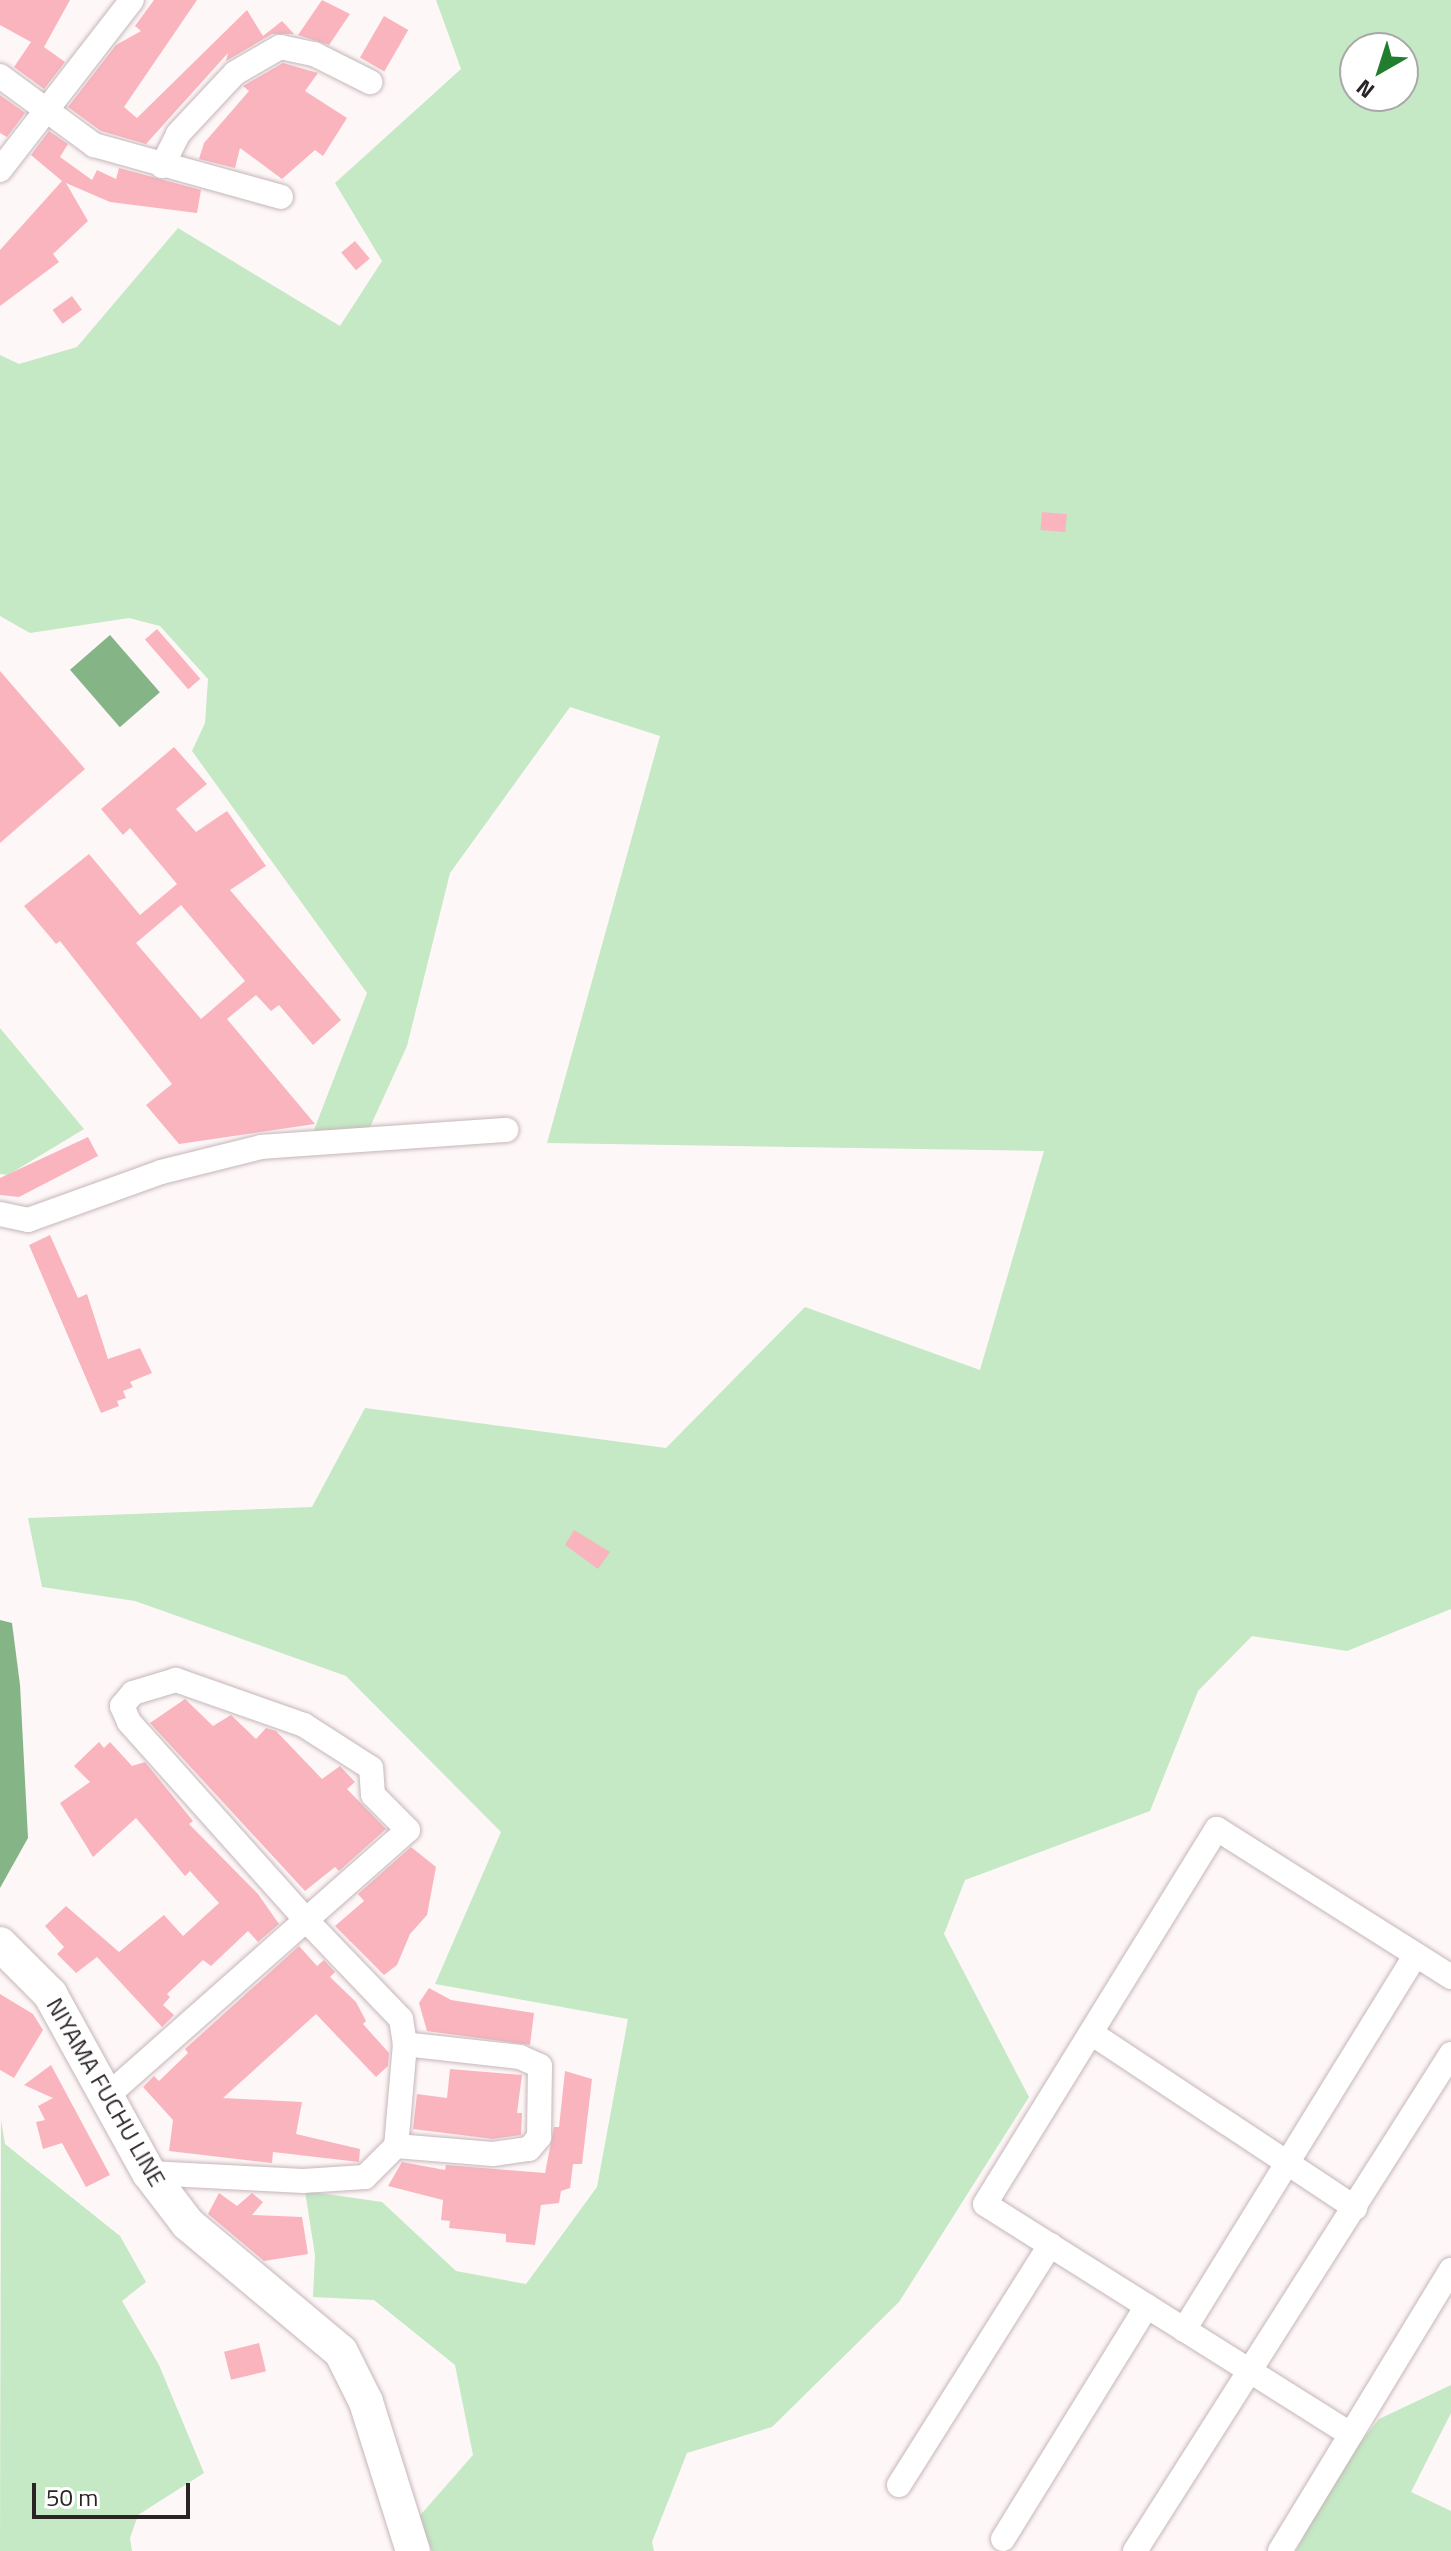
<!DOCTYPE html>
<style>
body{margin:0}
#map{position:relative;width:1451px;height:2551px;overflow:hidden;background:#fef7f8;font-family:"Titillium Web",sans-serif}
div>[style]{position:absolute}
.green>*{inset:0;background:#c4e9c4}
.water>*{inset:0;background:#85b486;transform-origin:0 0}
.building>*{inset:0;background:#fab4be;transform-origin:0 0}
.roads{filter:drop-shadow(0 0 2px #c6b6b8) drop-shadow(0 0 2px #c6b6b8)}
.street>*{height:24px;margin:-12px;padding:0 12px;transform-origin:12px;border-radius:12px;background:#fff}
.secondary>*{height:34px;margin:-17px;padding:0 17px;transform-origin:17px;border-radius:17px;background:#fff}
span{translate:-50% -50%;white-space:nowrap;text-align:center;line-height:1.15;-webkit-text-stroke:6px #fff;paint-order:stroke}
.street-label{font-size:24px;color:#2a2425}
.north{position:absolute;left:1339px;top:32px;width:80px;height:80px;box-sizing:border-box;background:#fff;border:2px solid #aaa7a8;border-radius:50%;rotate:219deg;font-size:22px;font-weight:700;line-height:32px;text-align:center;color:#2a2425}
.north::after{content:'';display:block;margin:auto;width:28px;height:36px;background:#227e2f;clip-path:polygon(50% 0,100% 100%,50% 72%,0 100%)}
.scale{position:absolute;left:32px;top:2483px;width:158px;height:36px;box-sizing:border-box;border:4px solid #2a2425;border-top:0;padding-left:10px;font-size:24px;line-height:28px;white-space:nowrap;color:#2a2425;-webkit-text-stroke:6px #fff;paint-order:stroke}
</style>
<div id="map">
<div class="green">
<i style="clip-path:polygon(evenodd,436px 0,1451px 0,1451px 1609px,1347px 1651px,1252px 1636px,1198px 1691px,1150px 1811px,965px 1880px,944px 1934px,1029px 2097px,899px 2302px,772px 2427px,687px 2453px,652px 2542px,654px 2551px,432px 2551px,416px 2520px,473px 2455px,455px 2365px,374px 2300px,313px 2297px,315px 2255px,305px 2191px,382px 2202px,456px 2271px,526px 2284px,597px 2187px,628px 2019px,435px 1984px,501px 1832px,346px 1676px,135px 1601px,42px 1587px,28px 1518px,312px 1507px,365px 1408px,666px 1448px,805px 1307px,980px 1370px,1044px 1151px,547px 1143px,660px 736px,570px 707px,450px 873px,407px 1046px,370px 1127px,312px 1135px,367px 993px,192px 751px,205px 723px,208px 679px,160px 626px,129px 618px,30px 633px,0 616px,0 355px,19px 364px,77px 347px,178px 228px,340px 326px,382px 261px,335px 183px,461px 69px,436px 0,1355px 48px,1403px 48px,1403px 96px,1355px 96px,1355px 48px)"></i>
<i style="clip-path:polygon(0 1028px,84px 1129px,8px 1175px,0 1174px)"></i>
<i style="clip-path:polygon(1px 2120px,5px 2144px,120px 2236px,146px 2282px,122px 2301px,159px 2365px,204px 2473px,138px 2515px,130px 2538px,132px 2551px,0 2551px)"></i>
<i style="clip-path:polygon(1451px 2385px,1451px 2413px,1411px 2492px,1451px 2511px,1451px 2551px,1296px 2551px,1342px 2466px,1379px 2419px)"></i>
</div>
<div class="water">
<i style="left:110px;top:635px;width:76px;height:53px;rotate:49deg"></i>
<i style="clip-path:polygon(0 1620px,12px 1623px,20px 1685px,28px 1838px,0 1888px)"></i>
</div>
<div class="building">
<i style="clip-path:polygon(0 0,70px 0,44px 47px,65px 62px,44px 89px,14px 67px,31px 42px,0 25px)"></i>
<i style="clip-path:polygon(154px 0,197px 0,124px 107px,137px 118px,247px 10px,263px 36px,282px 21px,294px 34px,272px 34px,226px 61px,228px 53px,146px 144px,101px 131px,68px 107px,116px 45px,141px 31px,135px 26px)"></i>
<i style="clip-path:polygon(322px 0,350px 14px,329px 45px,298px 35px)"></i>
<i style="left:384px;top:16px;width:28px;height:48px;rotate:30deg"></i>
<i style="clip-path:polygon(283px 63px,318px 73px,305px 91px,347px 118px,323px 156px,315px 150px,282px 179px,240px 148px,235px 168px,199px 159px,204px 143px,249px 91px,243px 86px)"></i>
<i style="clip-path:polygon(0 95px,25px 113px,7px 137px,0 133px)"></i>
<i style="clip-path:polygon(49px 131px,68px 144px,60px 157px,92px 180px,97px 170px,116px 179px,119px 168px,201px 190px,197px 213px,110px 202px,66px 183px,88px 221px,53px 254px,59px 262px,0 306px,0 250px,62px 181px,31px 155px)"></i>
<i style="left:355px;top:241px;width:23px;height:18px;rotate:50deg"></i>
<i style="left:72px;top:296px;width:17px;height:24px;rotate:54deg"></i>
<i style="left:1042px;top:512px;width:25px;height:18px;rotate:5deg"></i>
<i style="left:157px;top:629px;width:66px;height:16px;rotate:49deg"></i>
<i style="clip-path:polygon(0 671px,85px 769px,0 843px)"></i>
<i style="clip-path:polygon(evenodd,174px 747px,207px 784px,176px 809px,196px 832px,227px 811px,266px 866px,230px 890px,341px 1020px,313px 1045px,279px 1005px,271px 1011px,256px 995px,227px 1019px,315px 1124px,179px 1144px,146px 1105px,172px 1084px,60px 941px,56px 944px,24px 906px,89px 854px,140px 915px,177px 884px,130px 828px,123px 835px,101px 809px,174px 747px,181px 905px,245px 981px,201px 1019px,136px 943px,181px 905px)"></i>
<i style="clip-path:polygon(88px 1137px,98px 1156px,19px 1197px,0 1195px,0 1178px)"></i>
<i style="clip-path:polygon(50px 1235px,78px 1298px,87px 1294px,108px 1359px,140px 1348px,152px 1373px,130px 1382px,133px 1387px,123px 1391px,126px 1398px,117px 1401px,119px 1406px,101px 1413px,29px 1245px)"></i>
<i style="clip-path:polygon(574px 1530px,610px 1552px,598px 1569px,565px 1545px)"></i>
<i style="clip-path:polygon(185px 1699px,213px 1726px,231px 1715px,256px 1739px,266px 1728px,276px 1731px,322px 1779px,340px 1766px,355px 1782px,347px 1789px,386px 1829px,339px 1871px,335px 1867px,305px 1891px,150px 1723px)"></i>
<i style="clip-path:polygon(99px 1742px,104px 1748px,110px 1742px,132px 1766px,145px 1762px,193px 1821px,189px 1824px,258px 1894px,279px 1924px,258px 1942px,248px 1931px,211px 1966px,203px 1960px,167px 1994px,170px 1997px,163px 2005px,174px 2015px,162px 2027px,97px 1957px,76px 1973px,57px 1954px,64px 1947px,45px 1926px,66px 1906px,119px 1952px,164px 1915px,183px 1936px,219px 1903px,190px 1871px,185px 1876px,136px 1818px,93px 1857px,60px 1803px,90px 1782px,74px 1766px)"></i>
<i style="clip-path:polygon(411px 1847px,436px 1867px,427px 1915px,410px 1934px,397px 1965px,384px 1975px,335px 1926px,364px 1901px,358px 1894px)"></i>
<i style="clip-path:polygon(299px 1946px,317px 1966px,324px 1960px,335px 1972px,330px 1977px,356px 2002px,366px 2021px,363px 2024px,389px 2053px,388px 2066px,376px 2077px,316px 2014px,223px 2098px,302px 2102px,296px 2134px,360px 2149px,359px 2162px,273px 2152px,272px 2163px,169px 2151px,173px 2120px,143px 2087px,154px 2076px,159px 2081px,188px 2053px,185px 2049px)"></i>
<i style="clip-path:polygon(429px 1988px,451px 2000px,534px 2013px,530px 2045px,427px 2031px,419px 2003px)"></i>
<i style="clip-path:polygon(0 1994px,33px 2014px,43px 2030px,14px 2078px,0 2070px)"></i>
<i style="clip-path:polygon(51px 2065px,110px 2175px,86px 2187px,62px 2143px,43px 2149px,36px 2122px,45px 2120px,38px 2106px,53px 2098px,24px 2085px)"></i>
<i style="clip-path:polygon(450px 2069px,522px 2075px,517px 2113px,522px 2113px,521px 2135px,493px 2139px,413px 2129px,417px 2094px,447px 2098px)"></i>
<i style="clip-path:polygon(565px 2071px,592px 2079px,582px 2164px,573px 2164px,570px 2188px,561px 2191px,559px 2203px,541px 2205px,535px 2245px,506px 2242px,506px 2234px,449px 2228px,450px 2221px,441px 2220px,443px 2200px,388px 2186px,402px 2162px,445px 2170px,446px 2165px,545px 2173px,554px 2127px,559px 2127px)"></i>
<i style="clip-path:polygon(219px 2193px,237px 2206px,252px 2193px,263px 2202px,252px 2215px,302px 2217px,308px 2254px,264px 2261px,208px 2214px)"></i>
<i style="left:259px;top:2343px;width:29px;height:36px;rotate:76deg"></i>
</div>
<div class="roads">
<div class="street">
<i style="left:0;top:76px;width:117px;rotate:36.3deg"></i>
<i style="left:94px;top:145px;width:194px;rotate:15.5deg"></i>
<i style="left:162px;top:166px;width:36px;rotate:-63deg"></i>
<i style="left:178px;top:134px;width:83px;rotate:-46.9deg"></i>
<i style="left:235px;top:73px;width:52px;rotate:-30deg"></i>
<i style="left:280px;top:47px;width:35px;rotate:12deg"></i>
<i style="left:314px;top:54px;width:63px;rotate:26.6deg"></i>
<i style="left:0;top:170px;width:215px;rotate:-52.2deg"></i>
<i style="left:0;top:1214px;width:29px;rotate:12deg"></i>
<i style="left:28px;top:1220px;width:141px;rotate:-19.8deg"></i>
<i style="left:161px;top:1172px;width:103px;rotate:-14deg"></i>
<i style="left:261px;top:1147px;width:246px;rotate:-4deg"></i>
<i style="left:1091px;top:2033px;width:317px;rotate:33.5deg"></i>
<i style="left:107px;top:2096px;width:266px;rotate:-41.5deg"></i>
<i style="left:306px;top:1920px;width:136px;rotate:-41.4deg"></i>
<i style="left:408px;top:1830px;width:49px;rotate:-135deg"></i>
<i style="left:373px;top:1795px;width:27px;rotate:-94deg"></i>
<i style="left:371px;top:1768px;width:80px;rotate:-147.3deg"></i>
<i style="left:304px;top:1725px;width:136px;rotate:-160.6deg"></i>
<i style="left:176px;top:1680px;width:45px;rotate:163.2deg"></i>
<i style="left:133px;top:1693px;width:17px;rotate:130deg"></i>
<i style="left:122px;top:1706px;width:17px;rotate:66deg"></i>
<i style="left:129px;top:1722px;width:266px;rotate:48.2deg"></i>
<i style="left:306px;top:1920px;width:137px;rotate:46.2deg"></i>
<i style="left:401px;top:2019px;width:25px;rotate:81deg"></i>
<i style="left:405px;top:2044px;width:102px;rotate:95deg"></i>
<i style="left:149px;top:2173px;width:154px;rotate:3deg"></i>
<i style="left:303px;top:2181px;width:62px;rotate:-3.7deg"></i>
<i style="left:365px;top:2177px;width:44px;rotate:-45deg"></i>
<i style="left:396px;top:2146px;width:97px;rotate:4.7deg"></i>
<i style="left:493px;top:2154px;width:36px;rotate:-8deg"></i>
<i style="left:529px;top:2149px;width:16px;rotate:-50deg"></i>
<i style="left:539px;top:2137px;width:71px;rotate:-89.2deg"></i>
<i style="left:540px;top:2066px;width:22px;rotate:-156deg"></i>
<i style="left:520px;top:2057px;width:116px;rotate:-173.6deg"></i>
<i style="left:1184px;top:2330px;width:441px;rotate:-58.3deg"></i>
<i style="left:1350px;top:2434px;width:431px;rotate:-147.8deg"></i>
<i style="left:985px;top:2204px;width:441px;rotate:-58.3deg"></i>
<i style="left:1217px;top:1829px;width:277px;rotate:32.3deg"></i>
<i style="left:899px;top:2485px;width:284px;rotate:-57.8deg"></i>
<i style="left:1003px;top:2539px;width:274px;rotate:-58.3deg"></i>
<i style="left:1135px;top:2551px;width:589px;rotate:-57.55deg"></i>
<i style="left:1280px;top:2551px;width:329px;rotate:-58.7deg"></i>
</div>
<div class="secondary">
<i style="left:0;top:1944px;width:71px;rotate:45deg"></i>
<i style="left:50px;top:1994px;width:205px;rotate:61.1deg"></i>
<i style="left:149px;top:2173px;width:64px;rotate:52.6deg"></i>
<i style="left:188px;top:2224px;width:199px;rotate:39.9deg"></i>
<i style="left:341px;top:2352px;width:56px;rotate:63.4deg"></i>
<i style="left:366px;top:2402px;width:156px;rotate:72.5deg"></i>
</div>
</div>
<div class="street-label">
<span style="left:106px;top:2092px;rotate:60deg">NIYAMA FUCHU LINE</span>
</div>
<div class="north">N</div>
<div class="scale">50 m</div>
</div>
